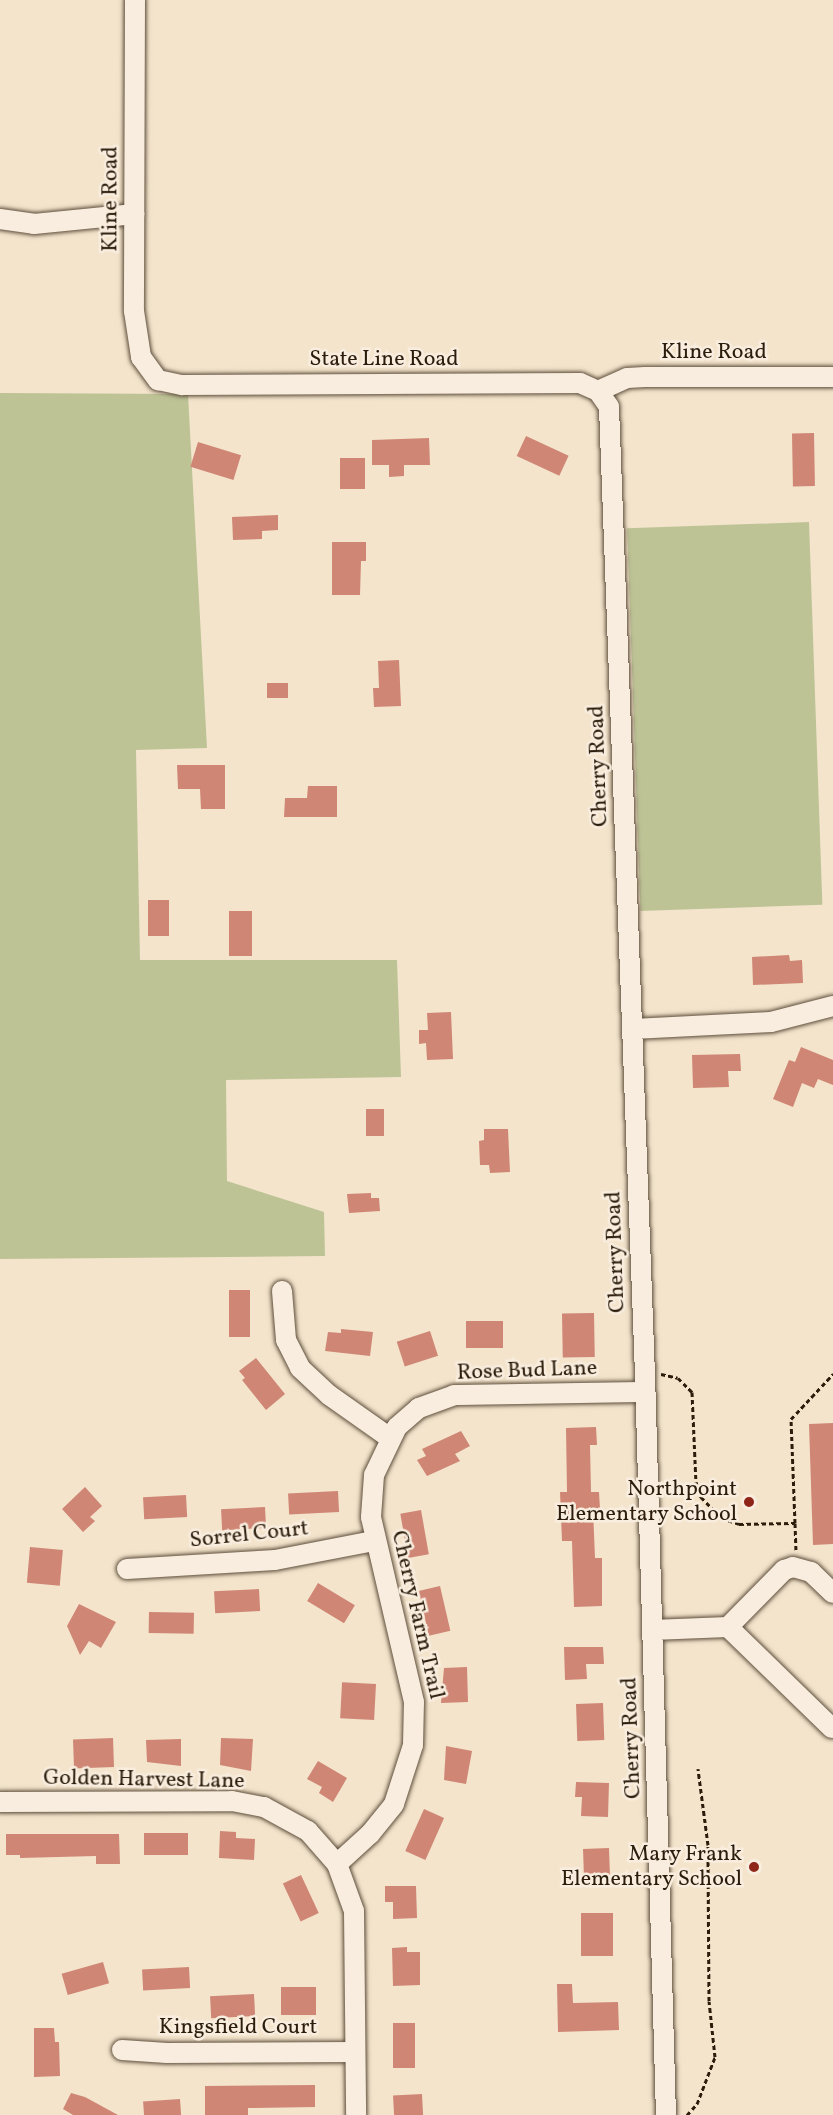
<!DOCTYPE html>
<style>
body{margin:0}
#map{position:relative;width:833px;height:2115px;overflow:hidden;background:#f4e4cc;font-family:Vollkorn,serif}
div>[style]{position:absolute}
.green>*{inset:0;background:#bec396;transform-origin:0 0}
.building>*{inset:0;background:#cf8675;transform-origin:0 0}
.path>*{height:3px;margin-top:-1.5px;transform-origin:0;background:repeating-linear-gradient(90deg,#2b1c0b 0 4.5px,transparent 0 7.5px)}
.roads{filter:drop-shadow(0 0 2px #5d4e3b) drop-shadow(0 0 2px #5d4e3b)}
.minor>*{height:20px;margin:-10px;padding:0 10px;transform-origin:10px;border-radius:10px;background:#f8edde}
.dots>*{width:16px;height:16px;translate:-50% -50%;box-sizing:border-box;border:3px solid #f8edde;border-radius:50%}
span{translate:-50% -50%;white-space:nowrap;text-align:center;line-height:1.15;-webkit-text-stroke:5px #f8edde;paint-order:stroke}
.street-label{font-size:22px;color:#2b1c0b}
.poi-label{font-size:22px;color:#2b1c0b}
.right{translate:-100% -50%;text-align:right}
</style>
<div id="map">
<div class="green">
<i style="clip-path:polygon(0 393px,188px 394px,207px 748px,136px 750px,140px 960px,397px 960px,401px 1077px,226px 1080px,227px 1181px,324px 1212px,325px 1256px,0 1259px)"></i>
<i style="left:809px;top:522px;width:383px;height:182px;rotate:88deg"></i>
</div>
<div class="building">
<i style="left:814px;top:433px;width:53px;height:22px;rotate:89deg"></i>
<i style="left:526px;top:436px;width:47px;height:22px;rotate:25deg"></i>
<i style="clip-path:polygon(429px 438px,430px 465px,404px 465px,404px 476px,389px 477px,389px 465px,372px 465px,372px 440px)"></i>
<i style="left:198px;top:442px;width:45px;height:26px;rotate:17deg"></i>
<i style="left:340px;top:458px;width:25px;height:31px"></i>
<i style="clip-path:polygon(278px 515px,278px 530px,262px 531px,262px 539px,233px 540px,232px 517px)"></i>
<i style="clip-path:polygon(332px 542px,366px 542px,366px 561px,361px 561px,360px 595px,332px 595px)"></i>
<i style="clip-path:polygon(399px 660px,401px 706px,374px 707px,373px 688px,379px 688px,378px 661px)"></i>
<i style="left:267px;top:683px;width:21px;height:15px"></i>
<i style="clip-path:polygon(177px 765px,225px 765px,225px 809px,201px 809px,200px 789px,178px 789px)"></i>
<i style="clip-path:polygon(308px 786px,337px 786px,337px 817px,284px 817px,285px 798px,307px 798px)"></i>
<i style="left:169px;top:900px;width:36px;height:21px;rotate:90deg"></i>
<i style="left:252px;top:911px;width:45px;height:23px;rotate:90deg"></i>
<i style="clip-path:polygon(789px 955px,790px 961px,802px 960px,803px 983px,753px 985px,752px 957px)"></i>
<i style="clip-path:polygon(451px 1012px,453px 1059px,427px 1060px,426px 1043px,419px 1044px,419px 1030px,428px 1030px,427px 1013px)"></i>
<i style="clip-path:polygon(801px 1047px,833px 1060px,833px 1085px,818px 1079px,814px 1088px,802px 1083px,793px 1107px,773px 1099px,789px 1060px,795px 1062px)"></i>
<i style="clip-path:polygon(740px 1054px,741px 1071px,728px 1071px,729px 1087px,693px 1088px,692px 1055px)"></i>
<i style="left:366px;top:1109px;width:18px;height:27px"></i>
<i style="clip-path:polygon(484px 1129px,508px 1129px,510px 1172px,490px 1173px,489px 1165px,480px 1165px,479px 1141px,484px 1140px)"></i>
<i style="clip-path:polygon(371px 1193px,371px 1198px,379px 1198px,380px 1211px,349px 1213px,347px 1194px)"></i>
<i style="left:229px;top:1290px;width:21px;height:47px"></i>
<i style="left:594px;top:1313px;width:44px;height:32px;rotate:89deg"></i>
<i style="left:503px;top:1321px;width:27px;height:37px;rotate:90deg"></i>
<i style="clip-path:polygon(341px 1329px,373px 1332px,370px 1356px,325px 1351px,328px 1332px,341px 1333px)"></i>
<i style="left:430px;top:1331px;width:26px;height:35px;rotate:72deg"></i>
<i style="clip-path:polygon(256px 1358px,285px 1394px,266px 1410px,242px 1380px,245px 1378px,239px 1371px)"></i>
<i style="clip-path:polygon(833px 1423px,833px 1544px,813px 1545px,809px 1424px)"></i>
<i style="clip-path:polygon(596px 1427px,597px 1445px,590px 1445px,591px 1492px,599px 1492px,600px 1509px,593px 1509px,595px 1558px,602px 1558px,602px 1606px,574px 1607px,572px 1541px,562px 1541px,560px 1492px,567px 1492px,566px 1428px)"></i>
<i style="clip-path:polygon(461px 1431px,470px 1446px,455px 1454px,460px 1461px,427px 1476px,417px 1460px,426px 1456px,422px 1449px)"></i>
<i style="clip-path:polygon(85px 1487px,102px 1506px,90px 1517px,95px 1521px,83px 1532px,62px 1509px)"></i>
<i style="left:338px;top:1491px;width:21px;height:50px;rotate:87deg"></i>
<i style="left:186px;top:1495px;width:22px;height:43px;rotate:87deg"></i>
<i style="left:265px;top:1507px;width:21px;height:44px;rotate:87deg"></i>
<i style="left:421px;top:1510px;width:45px;height:21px;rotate:80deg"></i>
<i style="left:30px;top:1547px;width:33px;height:36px;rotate:5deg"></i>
<i style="left:318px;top:1583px;width:43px;height:21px;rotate:31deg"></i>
<i style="left:440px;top:1586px;width:46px;height:22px;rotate:77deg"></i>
<i style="left:259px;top:1589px;width:22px;height:45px;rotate:87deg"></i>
<i style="clip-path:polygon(79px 1604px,116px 1622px,101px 1648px,89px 1641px,80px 1655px,67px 1626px)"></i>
<i style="left:149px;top:1612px;width:45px;height:21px;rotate:1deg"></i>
<i style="clip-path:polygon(564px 1647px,603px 1647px,604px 1664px,586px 1664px,587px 1679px,565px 1680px)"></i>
<i style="clip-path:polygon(467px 1667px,468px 1702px,441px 1703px,444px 1668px)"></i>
<i style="left:376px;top:1684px;width:36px;height:34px;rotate:93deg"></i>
<i style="left:603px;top:1703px;width:37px;height:27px;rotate:88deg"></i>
<i style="left:113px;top:1738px;width:29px;height:40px;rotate:88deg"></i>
<i style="clip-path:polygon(221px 1738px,253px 1739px,251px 1771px,220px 1765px)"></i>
<i style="clip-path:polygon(181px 1739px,181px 1766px,147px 1762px,146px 1740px)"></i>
<i style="clip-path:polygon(446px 1746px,472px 1751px,466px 1784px,444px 1780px)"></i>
<i style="clip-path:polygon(318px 1761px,347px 1778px,333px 1802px,319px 1793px,322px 1787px,307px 1779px)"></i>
<i style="clip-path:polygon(576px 1782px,609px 1783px,608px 1817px,581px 1816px,582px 1797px,575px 1797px)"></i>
<i style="left:424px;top:1809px;width:22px;height:46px;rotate:24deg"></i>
<i style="clip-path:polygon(220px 1831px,236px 1832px,236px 1838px,255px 1839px,254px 1860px,219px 1858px)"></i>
<i style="left:144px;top:1833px;width:44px;height:22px"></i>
<i style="clip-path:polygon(6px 1834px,119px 1834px,120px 1864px,96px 1864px,96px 1856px,20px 1858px,20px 1855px,6px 1855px)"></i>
<i style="left:609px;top:1848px;width:37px;height:26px;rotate:88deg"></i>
<i style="left:301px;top:1875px;width:42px;height:20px;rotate:65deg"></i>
<i style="clip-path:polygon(385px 1886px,416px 1886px,417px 1918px,393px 1919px,393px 1902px,385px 1902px)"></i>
<i style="left:581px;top:1913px;width:32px;height:43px"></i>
<i style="clip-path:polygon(407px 1947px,407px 1952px,420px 1952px,420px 1985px,393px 1986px,392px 1948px)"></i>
<i style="left:103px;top:1962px;width:22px;height:43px;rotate:74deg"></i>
<i style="left:189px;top:1967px;width:21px;height:47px;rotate:87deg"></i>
<i style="clip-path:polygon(557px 1984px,572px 1984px,573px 2003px,618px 2002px,619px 2030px,558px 2032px)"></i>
<i style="left:281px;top:1987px;width:35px;height:28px"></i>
<i style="left:254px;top:1994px;width:22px;height:44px;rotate:87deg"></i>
<i style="left:393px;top:2023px;width:22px;height:45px"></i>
<i style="clip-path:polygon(34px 2028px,54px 2028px,55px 2042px,59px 2042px,60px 2076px,34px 2077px)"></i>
<i style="clip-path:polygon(315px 2085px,315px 2107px,248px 2108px,248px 2115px,205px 2115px,205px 2086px)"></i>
<i style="clip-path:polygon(71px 2093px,85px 2097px,118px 2115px,73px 2115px,63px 2109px)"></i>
<i style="left:422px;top:2094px;width:21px;height:29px;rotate:87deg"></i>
<i style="left:180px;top:2099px;width:16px;height:37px;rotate:86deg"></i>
</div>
<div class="path">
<i style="left:661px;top:1374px;width:17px;rotate:13deg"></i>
<i style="left:678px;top:1378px;width:20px;rotate:45deg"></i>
<i style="left:692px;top:1392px;width:90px;rotate:87.5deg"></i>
<i style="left:696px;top:1482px;width:16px;rotate:72deg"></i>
<i style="left:701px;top:1497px;width:29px;rotate:46deg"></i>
<i style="left:721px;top:1518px;width:19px;rotate:18deg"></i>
<i style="left:739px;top:1524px;width:56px;rotate:-1deg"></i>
<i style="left:795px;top:1523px;width:104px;rotate:-92.2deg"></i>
<i style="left:791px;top:1419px;width:62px;rotate:-47deg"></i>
<i style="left:795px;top:1523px;width:27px;rotate:88deg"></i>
<i style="left:687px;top:2115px;width:15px;rotate:-48deg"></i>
<i style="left:697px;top:2104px;width:50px;rotate:-69deg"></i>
<i style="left:715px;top:2057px;width:56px;rotate:-96.1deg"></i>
<i style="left:709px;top:2001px;width:156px;rotate:-90.4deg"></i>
<i style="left:708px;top:1845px;width:77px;rotate:-97.5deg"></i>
</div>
<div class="roads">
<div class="minor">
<i style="left:135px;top:0;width:311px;rotate:90.2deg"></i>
<i style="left:134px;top:311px;width:47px;rotate:81.3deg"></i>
<i style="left:141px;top:357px;width:29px;rotate:54deg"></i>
<i style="left:158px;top:380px;width:25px;rotate:12deg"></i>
<i style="left:182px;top:385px;width:398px;rotate:-0.3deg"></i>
<i style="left:580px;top:383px;width:20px;rotate:24deg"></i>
<i style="left:598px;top:391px;width:19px;rotate:55deg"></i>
<i style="left:609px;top:407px;width:968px;rotate:87.87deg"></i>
<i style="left:645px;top:1374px;width:741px;rotate:88.38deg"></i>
<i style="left:0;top:219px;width:34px;rotate:8deg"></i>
<i style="left:34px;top:224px;width:101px;rotate:-5.7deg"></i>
<i style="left:598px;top:391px;width:32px;rotate:-24deg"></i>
<i style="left:627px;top:378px;width:18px;rotate:-3deg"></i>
<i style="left:645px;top:377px;width:188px"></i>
<i style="left:633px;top:1029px;width:138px;rotate:-2.9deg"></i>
<i style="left:771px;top:1022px;width:64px;rotate:-14.5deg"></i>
<i style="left:282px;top:1291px;width:49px;rotate:85.3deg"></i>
<i style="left:286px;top:1340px;width:31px;rotate:63deg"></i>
<i style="left:300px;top:1368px;width:40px;rotate:43deg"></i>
<i style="left:329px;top:1395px;width:75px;rotate:35.2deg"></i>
<i style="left:127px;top:1569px;width:148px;rotate:-3.5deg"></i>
<i style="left:275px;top:1560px;width:101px;rotate:-10.9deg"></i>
<i style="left:728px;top:1627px;width:145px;rotate:44.2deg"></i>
<i style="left:652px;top:1630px;width:76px;rotate:-2.3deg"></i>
<i style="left:728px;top:1627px;width:80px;rotate:-45.5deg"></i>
<i style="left:784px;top:1570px;width:9px;rotate:-18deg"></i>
<i style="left:793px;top:1567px;width:19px;rotate:16deg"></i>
<i style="left:811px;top:1572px;width:30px;rotate:44deg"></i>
<i style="left:0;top:1802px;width:232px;rotate:-0.2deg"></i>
<i style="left:232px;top:1801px;width:33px;rotate:11deg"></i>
<i style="left:264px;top:1807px;width:50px;rotate:28.6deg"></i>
<i style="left:308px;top:1831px;width:44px;rotate:48.7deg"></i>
<i style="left:337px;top:1864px;width:50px;rotate:70.1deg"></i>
<i style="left:354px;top:1911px;width:204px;rotate:89.4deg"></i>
<i style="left:337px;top:1864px;width:45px;rotate:-42.3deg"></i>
<i style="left:370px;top:1834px;width:38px;rotate:-51deg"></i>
<i style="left:394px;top:1804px;width:62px;rotate:-72.1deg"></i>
<i style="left:413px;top:1745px;width:43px;rotate:-88.7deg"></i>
<i style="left:414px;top:1702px;width:190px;rotate:-103.1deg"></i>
<i style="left:371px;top:1517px;width:42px;rotate:-85.9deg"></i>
<i style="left:374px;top:1475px;width:53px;rotate:-64.4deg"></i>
<i style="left:397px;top:1427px;width:29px;rotate:-41deg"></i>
<i style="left:419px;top:1408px;width:37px;rotate:-20deg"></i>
<i style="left:454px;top:1395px;width:191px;rotate:-0.9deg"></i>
<i style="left:122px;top:2050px;width:45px;rotate:3.8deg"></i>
<i style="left:167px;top:2053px;width:188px;rotate:-0.3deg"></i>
</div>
</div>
<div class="dots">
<i style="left:749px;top:1502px;background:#8f2418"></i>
<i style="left:754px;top:1867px;background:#8f2418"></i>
</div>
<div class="street-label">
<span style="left:111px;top:199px;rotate:-90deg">Kline Road</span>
<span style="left:714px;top:353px">Kline Road</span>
<span style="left:384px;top:360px">State Line Road</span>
<span style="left:599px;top:766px;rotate:-92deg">Cherry Road</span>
<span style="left:616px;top:1252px;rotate:-92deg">Cherry Road</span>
<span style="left:527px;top:1371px;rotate:-2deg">Rose Bud Lane</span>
<span style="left:249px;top:1535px;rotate:-6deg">Sorrel Court</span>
<span style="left:417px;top:1615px;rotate:77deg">Cherry Farm Trail</span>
<span style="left:632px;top:1738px;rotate:-92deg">Cherry Road</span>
<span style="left:144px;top:1780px;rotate:1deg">Golden Harvest Lane</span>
<span style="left:238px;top:2028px">Kingsfield Court</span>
</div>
<div class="poi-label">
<span class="right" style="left:737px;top:1502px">Northpoint<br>Elementary School</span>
<span class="right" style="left:742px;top:1867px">Mary Frank<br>Elementary School</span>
</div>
</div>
